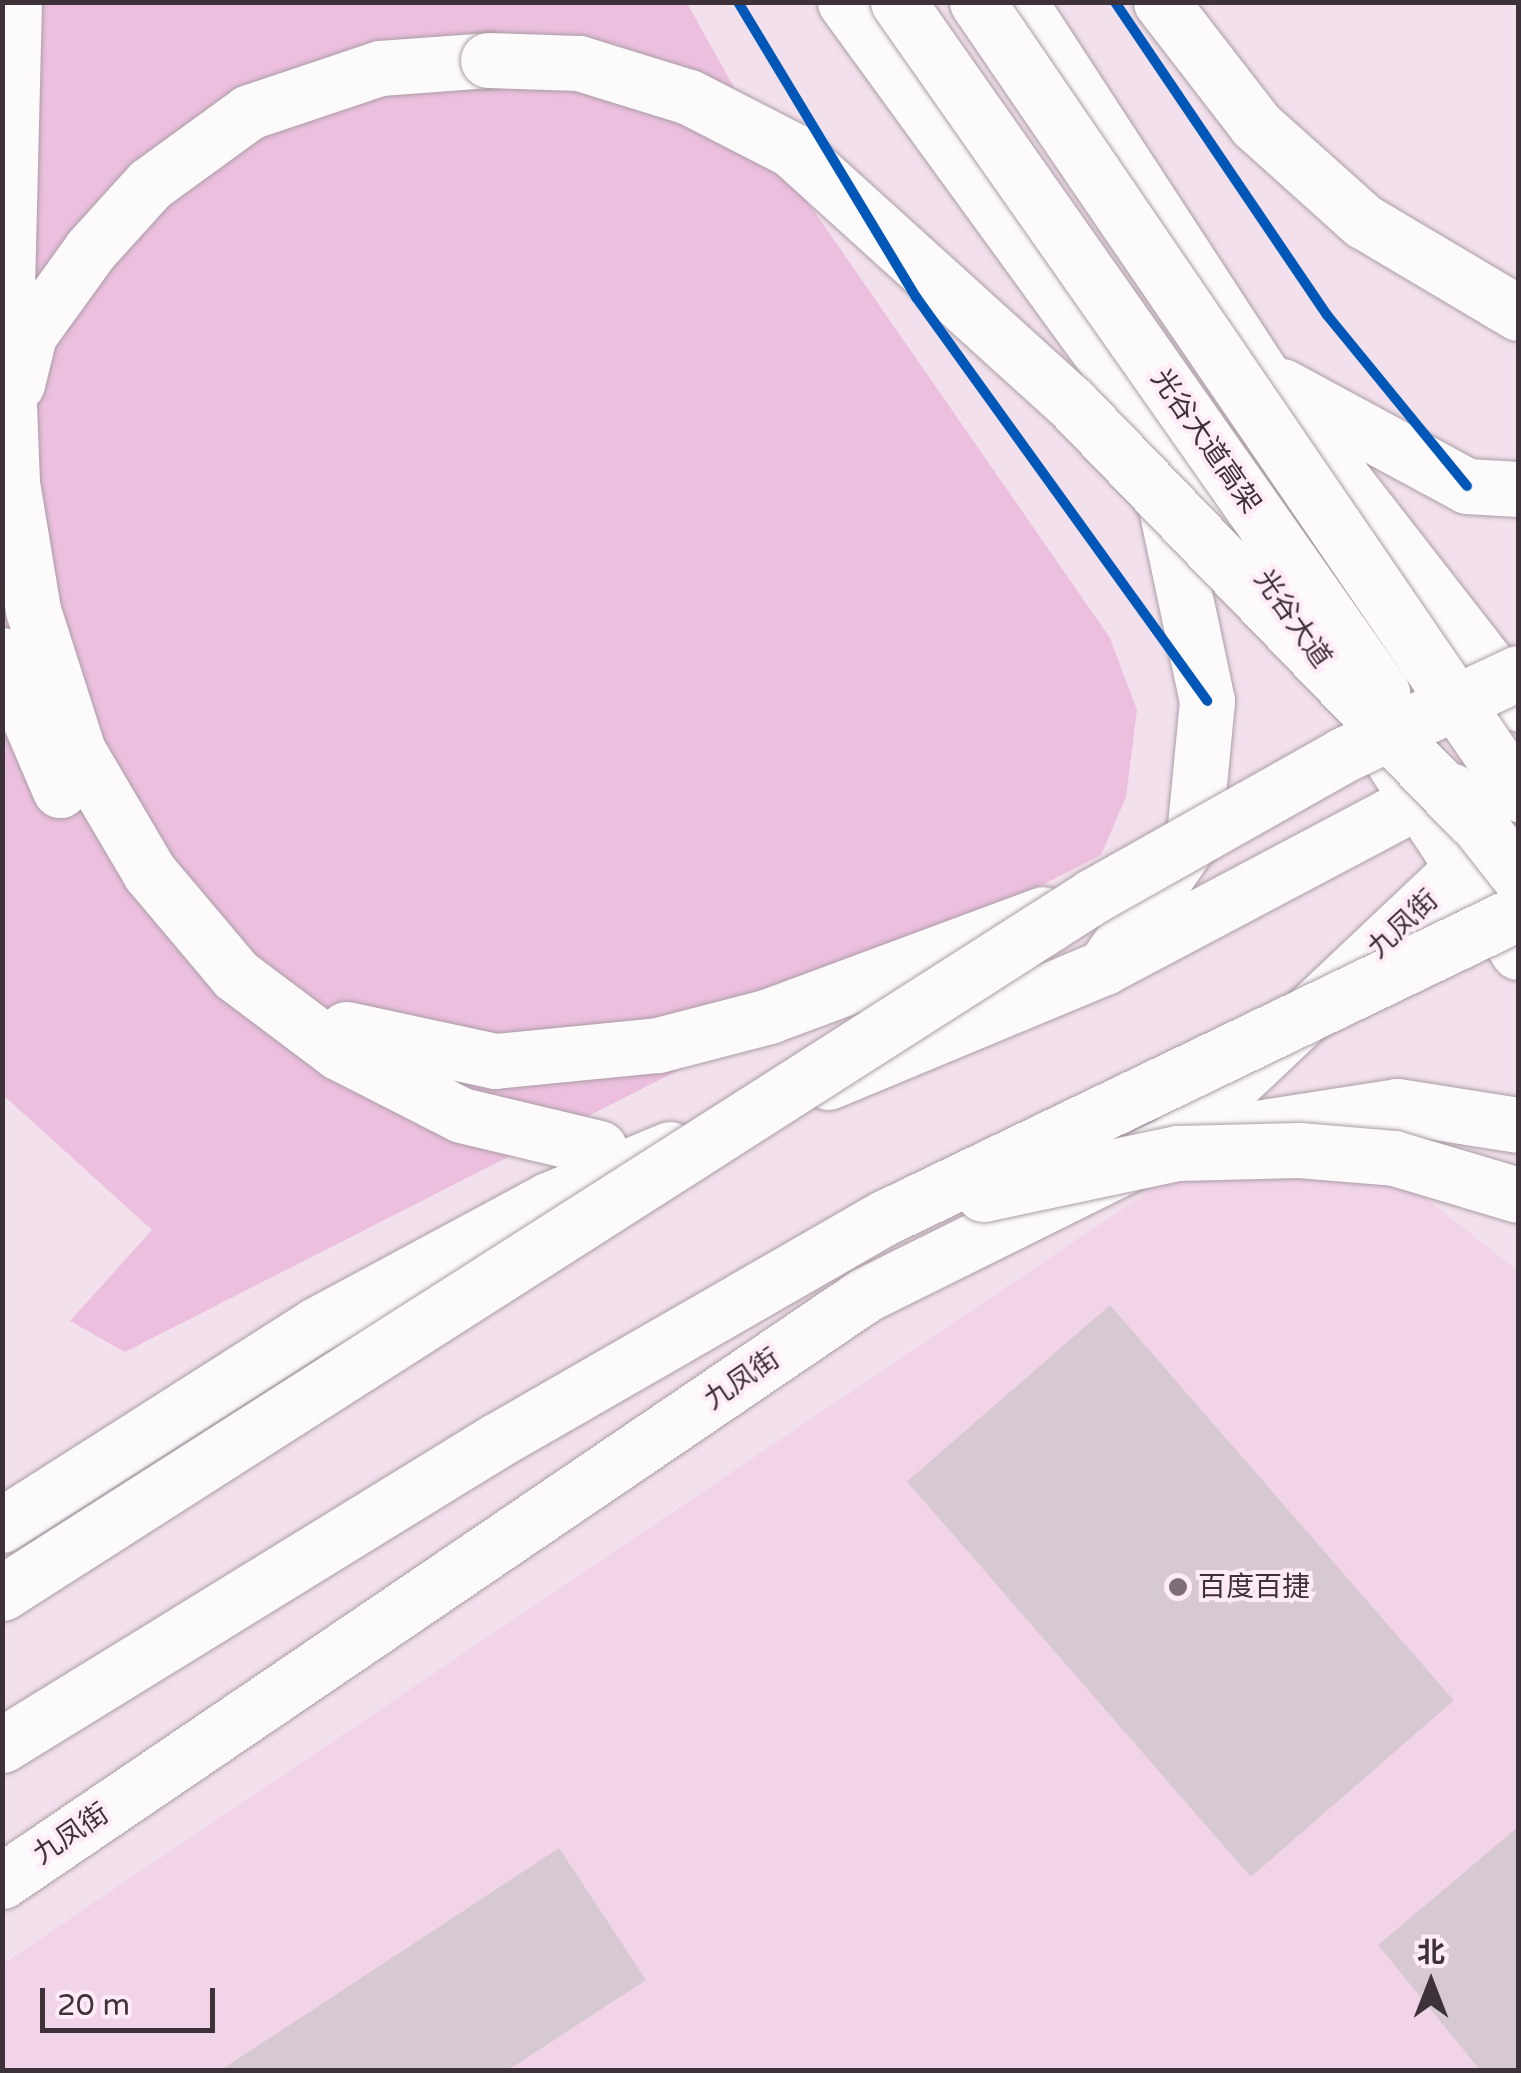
<!DOCTYPE html>
<meta charset="utf-8">
<style>
body{margin:0}
#map{position:relative;width:1521px;height:2073px;overflow:hidden;background:#f2e1ec;font-family:"Varela Round","Noto Sans SC",sans-serif}
div>[style]{position:absolute}
.built>*{inset:0;background:#f1d4e7}
.green>*{inset:0;background:#ebbfdd}
.building>*{inset:0;background:#d7c9d2;transform-origin:0 0}
.roads{filter:drop-shadow(0 0 2px #aa9da6) drop-shadow(0 0 2px #aa9da6)}
.secondary>*{height:55px;margin:-27.5px;padding:0 27.5px;transform-origin:27.5px;border-radius:27.5px;background:#fdfafc}
.primary>*{height:55px;margin:-27.5px;padding:0 27.5px;transform-origin:27.5px;border-radius:27.5px;background:#fdfafc}
.trunk>*{height:55px;margin:-27.5px;padding:0 27.5px;transform-origin:27.5px;border-radius:27.5px;background:#fdfafc}
.bridges{filter:drop-shadow(0 0 2px #aa9da6) drop-shadow(0 0 2px #aa9da6)}
.trunk-bridge>*{height:55px;margin:-27.5px;padding:0 27.5px;transform-origin:27.5px;border-radius:27.5px;background:#fdfafc}
.cycleway>*{height:10px;margin:-5px;padding:0 5px;transform-origin:5px;border-radius:5px;background:#0057b8}
.dots>*{width:28px;height:28px;translate:-50% -50%;box-sizing:border-box;border:5px solid #ffebf7;border-radius:50%}
span{translate:-50% -50%;white-space:nowrap;text-align:center;line-height:1.15;-webkit-text-stroke:8px #ffebf7;paint-order:stroke}
.street-label{font-size:28px;color:#3e323a}
.poi-label{font-size:28px;color:#3e323a}
.left{translate:0 -50%;text-align:left}
.frame{position:absolute;inset:0;border:5px solid #3e323a;pointer-events:none}
.north{position:absolute;left:1381px;top:1933px;width:100px;height:100px;-webkit-text-stroke:8px #ffebf7;paint-order:stroke;rotate:0deg;font-size:28px;font-weight:700;line-height:40px;text-align:center;color:#3e323a}
.north::after{content:'';display:block;margin:auto;width:35px;height:45px;background:#3e323a;clip-path:polygon(50% 0,100% 100%,50% 72%,0 100%)}
.scale{position:absolute;left:40px;top:1988px;width:175px;height:45px;box-sizing:border-box;border:5px solid #3e323a;border-top:0;padding-left:12px;font-size:30px;line-height:35px;white-space:nowrap;color:#3e323a;-webkit-text-stroke:8px #ffebf7;paint-order:stroke}
</style>
<div id="map">
<div class="built">
<i style="clip-path:polygon(1214px 1147px,1372px 1156px,1518px 1271px,1518px 2070px,3px 2070px,3px 1964px)"></i>
</div>
<div class="green">
<i style="clip-path:polygon(2px 3px,687px 3px,757px 129px,1110px 638px,1137px 710px,1126px 797px,1101px 855px,125px 1352px,70px 1321px,152px 1230px,3px 1095px)"></i>
</div>
<div class="building">
<i style="left:1110px;top:1305px;width:524px;height:269px;rotate:49deg"></i>
<i style="clip-path:polygon(1518px 1827px,1518px 2070px,1480px 2070px,1378px 1945px)"></i>
<i style="clip-path:polygon(559px 1848px,646px 1980px,508px 2070px,221px 2070px)"></i>
</div>
<div class="roads">
<div class="secondary">
<i style="left:828px;top:1082px;width:299px;rotate:-22.6deg"></i>
<i style="left:1104px;top:967px;width:357px;rotate:-27.9deg"></i>
<i style="left:2px;top:1525px;width:372px;rotate:-32.5deg"></i>
<i style="left:316px;top:1325px;width:264px;rotate:-28.3deg"></i>
<i style="left:548px;top:1200px;width:132px;rotate:-22.7deg"></i>
<i style="left:2px;top:1881px;width:1043px;rotate:-34.18deg"></i>
<i style="left:865px;top:1295px;width:342px;rotate:-26.4deg"></i>
<i style="left:1171px;top:1143px;width:402px;rotate:-43.4deg"></i>
</div>
<div class="primary">
<i style="left:845px;top:2px;width:722px;rotate:53.96deg"></i>
<i style="left:1019px;top:2px;width:447px;rotate:56.9deg"></i>
<i style="left:1263px;top:376px;width:415px;rotate:52.1deg"></i>
<i style="left:1282px;top:386px;width:210px;rotate:28.4deg"></i>
<i style="left:1467px;top:486px;width:51px;rotate:3.4deg"></i>
<i style="left:1388px;top:754px;width:237px;rotate:56.7deg"></i>
<i style="left:1104px;top:967px;width:159px;rotate:-55.5deg"></i>
<i style="left:1194px;top:836px;width:136px;rotate:-84.5deg"></i>
<i style="left:1207px;top:701px;width:221px;rotate:-102deg"></i>
<i style="left:1193px;top:1138px;width:206px;rotate:-8.9deg"></i>
<i style="left:1397px;top:1106px;width:122px;rotate:8.9deg"></i>
</div>
<div class="trunk">
<i style="left:14px;top:2px;width:324px;rotate:91.4deg"></i>
<i style="left:6px;top:326px;width:157px;rotate:87.8deg"></i>
<i style="left:12px;top:483px;width:129px;rotate:80.6deg"></i>
<i style="left:33px;top:610px;width:148px;rotate:72.3deg"></i>
<i style="left:78px;top:751px;width:142px;rotate:59.5deg"></i>
<i style="left:150px;top:873px;width:133px;rotate:49.9deg"></i>
<i style="left:236px;top:975px;width:128px;rotate:37deg"></i>
<i style="left:338px;top:1052px;width:138px;rotate:27.1deg"></i>
<i style="left:461px;top:1115px;width:142px;rotate:13.4deg"></i>
<i style="left:1161px;top:2px;width:155px;rotate:52.3deg"></i>
<i style="left:1256px;top:125px;width:144px;rotate:41.9deg"></i>
<i style="left:1363px;top:221px;width:180px;rotate:30.7deg"></i>
<i style="left:17px;top:384px;width:50px;rotate:-76.2deg"></i>
<i style="left:29px;top:335px;width:106px;rotate:-54.2deg"></i>
<i style="left:91px;top:249px;width:88px;rotate:-47.8deg"></i>
<i style="left:150px;top:184px;width:122px;rotate:-36deg"></i>
<i style="left:249px;top:112px;width:138px;rotate:-18.6deg"></i>
<i style="left:380px;top:68px;width:108px;rotate:-4.2deg"></i>
<i style="left:2px;top:655px;width:147px;rotate:66.8deg"></i>
<i style="left:346px;top:1029px;width:152px;rotate:12.1deg"></i>
<i style="left:495px;top:1061px;width:164px;rotate:-5.6deg"></i>
<i style="left:658px;top:1045px;width:115px;rotate:-14.6deg"></i>
<i style="left:769px;top:1016px;width:292px;rotate:-20.4deg"></i>
</div>
</div>
<div class="bridges">
<div class="trunk-bridge">
<i style="left:898px;top:2px;width:843px;rotate:54.95deg"></i>
<i style="left:977px;top:2px;width:959px;rotate:55.66deg"></i>
<i style="left:488px;top:60px;width:91px;rotate:1.9deg"></i>
<i style="left:579px;top:63px;width:115px;rotate:17.2deg"></i>
<i style="left:689px;top:97px;width:116px;rotate:27.2deg"></i>
<i style="left:792px;top:150px;width:378px;rotate:42.2deg"></i>
<i style="left:1072px;top:404px;width:575px;rotate:46.06deg"></i>
<i style="left:1452px;top:791px;width:107px;rotate:51.8deg"></i>
<i style="left:983px;top:1194px;width:199px;rotate:-11.9deg"></i>
<i style="left:1178px;top:1153px;width:121px;rotate:-1.4deg"></i>
<i style="left:1299px;top:1150px;width:95px;rotate:4.8deg"></i>
<i style="left:1394px;top:1158px;width:129px;rotate:16.6deg"></i>
<i style="left:2px;top:1593px;width:1295px;rotate:-32.57deg"></i>
<i style="left:1093px;top:896px;width:287px;rotate:-29.4deg"></i>
<i style="left:1343px;top:755px;width:193px;rotate:-25.1deg"></i>
<i style="left:2px;top:1745px;width:580px;rotate:-31.61deg"></i>
<i style="left:496px;top:1441px;width:450px;rotate:-29.9deg"></i>
<i style="left:886px;top:1217px;width:701px;rotate:-25.69deg"></i>
</div>
</div>
<div class="cycleway">
<i style="left:738px;top:2px;width:345px;rotate:58.9deg"></i>
<i style="left:916px;top:297px;width:498px;rotate:54.2deg"></i>
<i style="left:1115px;top:2px;width:378px;rotate:55.9deg"></i>
<i style="left:1327px;top:315px;width:221px;rotate:50.7deg"></i>
</div>
<div class="dots">
<i style="left:1178px;top:1587px;background:#7d6f78"></i>
</div>
<div class="street-label">
<span style="left:1206px;top:441px;rotate:55deg">光谷大道高架</span>
<span style="left:1293px;top:619px;rotate:55deg">光谷大道</span>
<span style="left:1403px;top:924px;rotate:-43deg">九凤街</span>
<span style="left:742px;top:1379px;rotate:-34deg">九凤街</span>
<span style="left:71px;top:1834px;rotate:-34deg">九凤街</span>
</div>
<div class="poi-label">
<span class="left" style="left:1198px;top:1587px">百度百捷</span>
</div>
<div class="frame"></div>
<div class="north">北</div>
<div class="scale">20 m</div>
</div>
